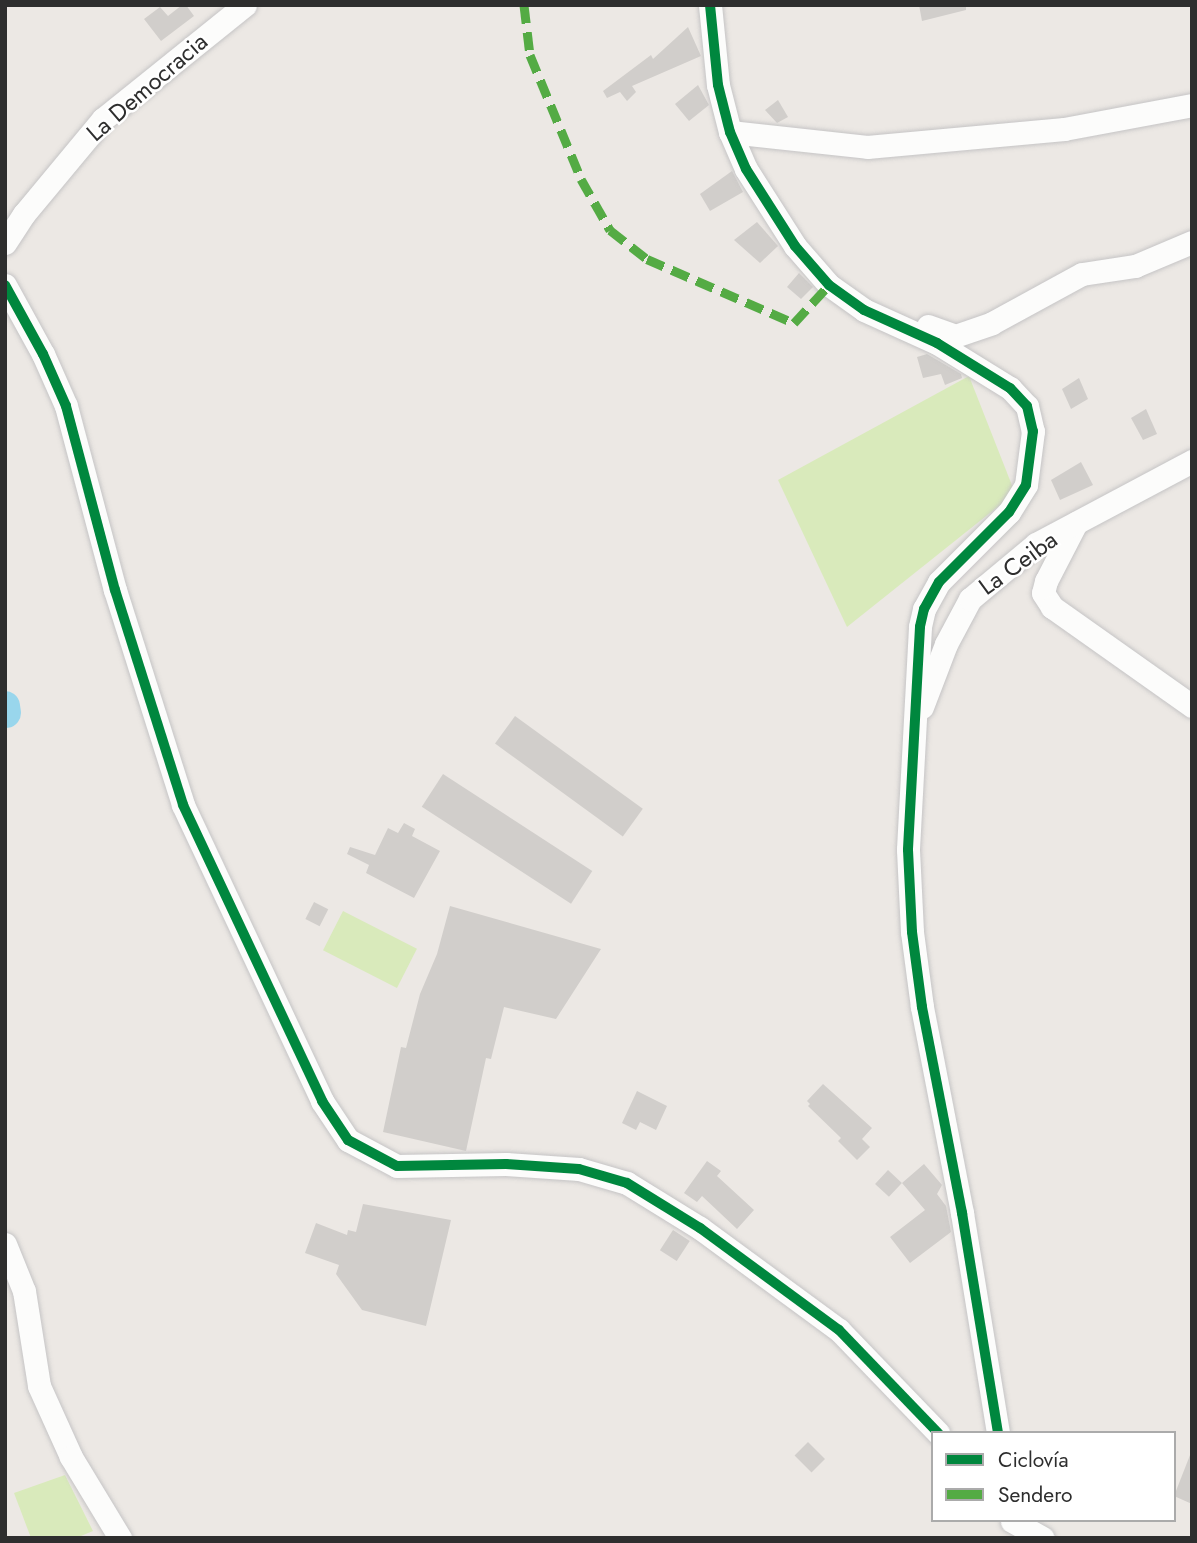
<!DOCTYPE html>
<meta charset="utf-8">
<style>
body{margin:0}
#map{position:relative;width:1197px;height:1543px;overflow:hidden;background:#ece8e4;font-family:Jost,sans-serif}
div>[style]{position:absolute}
.pitch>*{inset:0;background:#d9eabb;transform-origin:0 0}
.river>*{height:30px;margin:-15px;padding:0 15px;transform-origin:15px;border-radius:15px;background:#99d6ec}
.building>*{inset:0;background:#d1cecb;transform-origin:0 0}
.roads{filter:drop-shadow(0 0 2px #c5c4c5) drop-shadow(0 0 2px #c5c4c5)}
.minor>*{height:23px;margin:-11.5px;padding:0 11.5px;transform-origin:11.5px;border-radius:11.5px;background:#fcfcfb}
.quiet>*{height:9px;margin-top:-4.5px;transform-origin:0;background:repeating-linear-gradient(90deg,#54ab44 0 18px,transparent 0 27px)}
.cycleway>*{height:10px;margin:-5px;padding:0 5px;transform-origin:5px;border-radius:5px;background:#00873e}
span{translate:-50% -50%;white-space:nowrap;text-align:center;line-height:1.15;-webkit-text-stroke:5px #fff;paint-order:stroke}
.street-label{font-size:24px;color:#2e2e2e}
.frame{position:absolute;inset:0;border:7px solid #2e2e2e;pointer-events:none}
.legend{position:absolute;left:931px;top:1431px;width:245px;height:91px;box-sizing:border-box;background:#fff;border:2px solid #ababab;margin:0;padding:9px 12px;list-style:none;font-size:21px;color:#2e2e2e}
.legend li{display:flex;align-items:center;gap:14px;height:35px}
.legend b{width:35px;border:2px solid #ababab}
</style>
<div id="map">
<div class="pitch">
<i style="clip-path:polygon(969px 376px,1015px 493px,847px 627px,778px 480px)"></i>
<i style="left:343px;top:911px;width:83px;height:44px;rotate:27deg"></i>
<i style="clip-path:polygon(65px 1475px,93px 1531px,76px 1538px,31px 1538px,14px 1493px)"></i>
</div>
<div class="river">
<i style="left:5px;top:706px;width:7px;rotate:82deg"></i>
</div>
<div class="building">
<i style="clip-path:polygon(182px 5px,186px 5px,194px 16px,161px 41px,144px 19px,160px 7px,168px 16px)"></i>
<i style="clip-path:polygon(919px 5px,966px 5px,966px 10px,922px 21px)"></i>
<i style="clip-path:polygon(688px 27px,701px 56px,632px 86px,636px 92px,627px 101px,620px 92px,607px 98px,603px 91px,651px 55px,653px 59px)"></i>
<i style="clip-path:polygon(698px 85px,709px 105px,689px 121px,675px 104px)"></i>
<i style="clip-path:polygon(778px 100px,788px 117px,777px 123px,765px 110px)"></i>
<i style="clip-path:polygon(732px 171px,743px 192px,710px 211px,700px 194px)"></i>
<i style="clip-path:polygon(757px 222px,778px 246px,760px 263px,734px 240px)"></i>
<i style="clip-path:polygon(799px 273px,813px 287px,801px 299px,787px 287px)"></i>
<i style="clip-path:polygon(927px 354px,961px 374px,962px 378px,945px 385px,941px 374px,923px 378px,917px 357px)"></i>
<i style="clip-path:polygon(1079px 378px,1088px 399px,1071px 409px,1062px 389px)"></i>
<i style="clip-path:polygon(1146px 409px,1157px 434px,1143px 440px,1131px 418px)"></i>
<i style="clip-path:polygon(1081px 462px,1093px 485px,1060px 500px,1051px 480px)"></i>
<i style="left:515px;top:716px;width:158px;height:34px;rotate:36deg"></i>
<i style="left:443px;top:774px;width:178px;height:39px;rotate:33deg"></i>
<i style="clip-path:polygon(404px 823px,415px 829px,412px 836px,440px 851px,414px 898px,366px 873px,369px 865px,347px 854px,350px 847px,375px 855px,388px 828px,398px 833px)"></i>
<i style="left:314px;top:902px;width:16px;height:19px;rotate:27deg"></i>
<i style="clip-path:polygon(450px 906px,601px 949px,556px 1019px,504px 1007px,491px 1059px,486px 1058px,466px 1151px,383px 1132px,401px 1047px,406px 1048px,420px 994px,437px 954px)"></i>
<i style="clip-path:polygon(823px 1084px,872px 1128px,862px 1139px,870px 1147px,857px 1160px,838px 1141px,841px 1138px,808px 1106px,810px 1104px,807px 1101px)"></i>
<i style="clip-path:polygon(637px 1091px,667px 1106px,656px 1130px,640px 1122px,636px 1130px,622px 1123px)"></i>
<i style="clip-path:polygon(707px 1161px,721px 1171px,717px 1176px,754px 1210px,737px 1229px,702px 1196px,697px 1202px,684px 1193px)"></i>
<i style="clip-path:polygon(924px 1164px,942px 1185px,937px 1194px,946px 1206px,951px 1232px,910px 1263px,890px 1237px,925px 1210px,902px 1183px)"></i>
<i style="left:888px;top:1170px;width:19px;height:19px;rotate:43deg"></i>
<i style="clip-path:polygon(363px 1204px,451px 1220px,426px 1326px,362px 1310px,336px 1274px,339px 1265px,305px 1253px,316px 1223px,347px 1235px,348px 1230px,356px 1232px)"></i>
<i style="left:673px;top:1230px;width:20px;height:24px;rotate:33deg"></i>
<i style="left:808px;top:1442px;width:24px;height:19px;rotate:45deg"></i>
<i style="clip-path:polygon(1192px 1450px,1192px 1504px,1174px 1496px)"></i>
</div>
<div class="roads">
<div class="minor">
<i style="left:710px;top:5px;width:80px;rotate:84.3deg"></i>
<i style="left:718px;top:85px;width:49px;rotate:75.7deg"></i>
<i style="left:730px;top:132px;width:40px;rotate:66.6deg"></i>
<i style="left:746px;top:169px;width:91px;rotate:57.5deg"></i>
<i style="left:795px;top:246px;width:52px;rotate:48.9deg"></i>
<i style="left:829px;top:285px;width:43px;rotate:35.5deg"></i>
<i style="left:864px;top:310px;width:80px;rotate:24.3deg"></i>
<i style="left:937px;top:343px;width:86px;rotate:31.7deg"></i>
<i style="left:1010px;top:388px;width:25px;rotate:47deg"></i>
<i style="left:1027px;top:406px;width:26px;rotate:77deg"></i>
<i style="left:1033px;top:431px;width:54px;rotate:97.4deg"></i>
<i style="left:1026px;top:485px;width:32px;rotate:122deg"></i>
<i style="left:1009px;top:512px;width:99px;rotate:135deg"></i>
<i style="left:939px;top:582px;width:31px;rotate:119deg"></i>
<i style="left:924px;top:609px;width:18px;rotate:103deg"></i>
<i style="left:920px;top:627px;width:223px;rotate:93.1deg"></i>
<i style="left:908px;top:850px;width:82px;rotate:87.2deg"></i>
<i style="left:912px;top:932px;width:76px;rotate:82.4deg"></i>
<i style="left:922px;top:1007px;width:210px;rotate:79deg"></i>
<i style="left:962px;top:1213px;width:223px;rotate:80.7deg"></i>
<i style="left:730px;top:132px;width:138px;rotate:6.2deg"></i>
<i style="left:867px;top:147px;width:198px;rotate:-5.2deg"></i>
<i style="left:1064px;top:129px;width:130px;rotate:-10.6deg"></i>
<i style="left:5px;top:243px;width:35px;rotate:-57deg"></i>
<i style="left:24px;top:214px;width:124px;rotate:-50.3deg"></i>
<i style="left:103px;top:119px;width:182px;rotate:-38.8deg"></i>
<i style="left:5px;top:285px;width:79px;rotate:61.2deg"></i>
<i style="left:43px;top:354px;width:57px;rotate:66.1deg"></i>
<i style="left:66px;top:406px;width:190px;rotate:75.1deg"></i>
<i style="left:115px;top:590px;width:225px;rotate:72.4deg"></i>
<i style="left:183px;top:805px;width:327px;rotate:64.8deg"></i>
<i style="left:322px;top:1101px;width:47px;rotate:56.3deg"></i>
<i style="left:348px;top:1140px;width:55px;rotate:28deg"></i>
<i style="left:397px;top:1166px;width:109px;rotate:-1.1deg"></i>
<i style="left:506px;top:1164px;width:73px;rotate:3.9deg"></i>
<i style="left:579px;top:1169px;width:50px;rotate:16.3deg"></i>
<i style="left:627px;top:1183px;width:86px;rotate:31.7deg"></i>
<i style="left:700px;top:1228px;width:172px;rotate:36.3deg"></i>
<i style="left:839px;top:1330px;width:143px;rotate:46.1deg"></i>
<i style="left:928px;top:326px;width:29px;rotate:20deg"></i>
<i style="left:955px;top:336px;width:39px;rotate:-19deg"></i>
<i style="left:992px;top:323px;width:102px;rotate:-28.6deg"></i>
<i style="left:1082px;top:274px;width:54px;rotate:-8.6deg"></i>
<i style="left:1135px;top:266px;width:62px;rotate:-22.8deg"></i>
<i style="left:1076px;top:523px;width:65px;rotate:117.3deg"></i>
<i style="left:1046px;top:581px;width:12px;rotate:104deg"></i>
<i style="left:1043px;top:593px;width:17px;rotate:57deg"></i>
<i style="left:1052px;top:607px;width:171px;rotate:35.3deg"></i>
<i style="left:922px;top:707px;width:67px;rotate:-69.1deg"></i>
<i style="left:946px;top:644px;width:51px;rotate:-61.9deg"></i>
<i style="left:970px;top:599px;width:86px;rotate:-39.8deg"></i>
<i style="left:1036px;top:544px;width:177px;rotate:-28deg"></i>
<i style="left:5px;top:1244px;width:51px;rotate:68deg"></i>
<i style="left:24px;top:1291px;width:96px;rotate:81deg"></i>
<i style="left:39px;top:1386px;width:78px;rotate:65.7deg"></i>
<i style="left:71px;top:1457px;width:95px;rotate:58.8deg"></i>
<i style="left:1012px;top:1521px;width:35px;rotate:29deg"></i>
</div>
</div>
<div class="quiet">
<i style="left:524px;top:5px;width:50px;rotate:83.2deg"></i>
<i style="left:530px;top:55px;width:134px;rotate:67.6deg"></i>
<i style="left:581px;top:179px;width:59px;rotate:60.4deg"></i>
<i style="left:610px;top:230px;width:47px;rotate:38.1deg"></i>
<i style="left:647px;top:259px;width:160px;rotate:23.5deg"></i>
<i style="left:794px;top:323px;width:52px;rotate:-47.4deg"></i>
</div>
<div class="cycleway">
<i style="left:710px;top:5px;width:80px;rotate:84.3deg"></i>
<i style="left:718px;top:85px;width:49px;rotate:75.7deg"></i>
<i style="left:730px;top:132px;width:40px;rotate:66.6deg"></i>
<i style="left:746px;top:169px;width:91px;rotate:57.5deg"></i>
<i style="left:795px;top:246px;width:52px;rotate:48.9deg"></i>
<i style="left:829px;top:285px;width:43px;rotate:35.5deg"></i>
<i style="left:864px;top:310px;width:80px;rotate:24.3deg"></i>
<i style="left:937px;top:343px;width:86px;rotate:31.7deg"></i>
<i style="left:1010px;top:388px;width:25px;rotate:47deg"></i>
<i style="left:1027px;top:406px;width:26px;rotate:77deg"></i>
<i style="left:1033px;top:431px;width:54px;rotate:97.4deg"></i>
<i style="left:1026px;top:485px;width:32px;rotate:122deg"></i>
<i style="left:1009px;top:512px;width:99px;rotate:135deg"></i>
<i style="left:939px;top:582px;width:31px;rotate:119deg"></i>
<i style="left:924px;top:609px;width:18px;rotate:103deg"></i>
<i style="left:920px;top:627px;width:223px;rotate:93.1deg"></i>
<i style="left:908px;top:850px;width:82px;rotate:87.2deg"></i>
<i style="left:912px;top:932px;width:76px;rotate:82.4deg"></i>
<i style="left:922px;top:1007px;width:210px;rotate:79deg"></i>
<i style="left:962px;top:1213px;width:223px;rotate:80.7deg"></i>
<i style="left:5px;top:285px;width:79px;rotate:61.2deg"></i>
<i style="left:43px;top:354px;width:57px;rotate:66.1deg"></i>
<i style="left:66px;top:406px;width:190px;rotate:75.1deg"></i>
<i style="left:115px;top:590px;width:225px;rotate:72.4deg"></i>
<i style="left:183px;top:805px;width:327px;rotate:64.8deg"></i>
<i style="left:322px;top:1101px;width:47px;rotate:56.3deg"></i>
<i style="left:348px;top:1140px;width:55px;rotate:28deg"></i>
<i style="left:397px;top:1166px;width:109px;rotate:-1.1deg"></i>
<i style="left:506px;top:1164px;width:73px;rotate:3.9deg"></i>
<i style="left:579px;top:1169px;width:50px;rotate:16.3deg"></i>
<i style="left:627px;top:1183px;width:86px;rotate:31.7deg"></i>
<i style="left:700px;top:1228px;width:172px;rotate:36.3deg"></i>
<i style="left:839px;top:1330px;width:143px;rotate:46.1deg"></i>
</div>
<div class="street-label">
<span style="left:147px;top:87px;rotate:-41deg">La Democracia</span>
<span style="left:1018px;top:563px;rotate:-36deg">La Ceiba</span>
</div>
<div class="frame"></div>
<ul class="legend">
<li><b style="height:9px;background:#00873e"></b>Ciclovía</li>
<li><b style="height:9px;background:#54ab44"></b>Sendero</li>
</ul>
</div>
